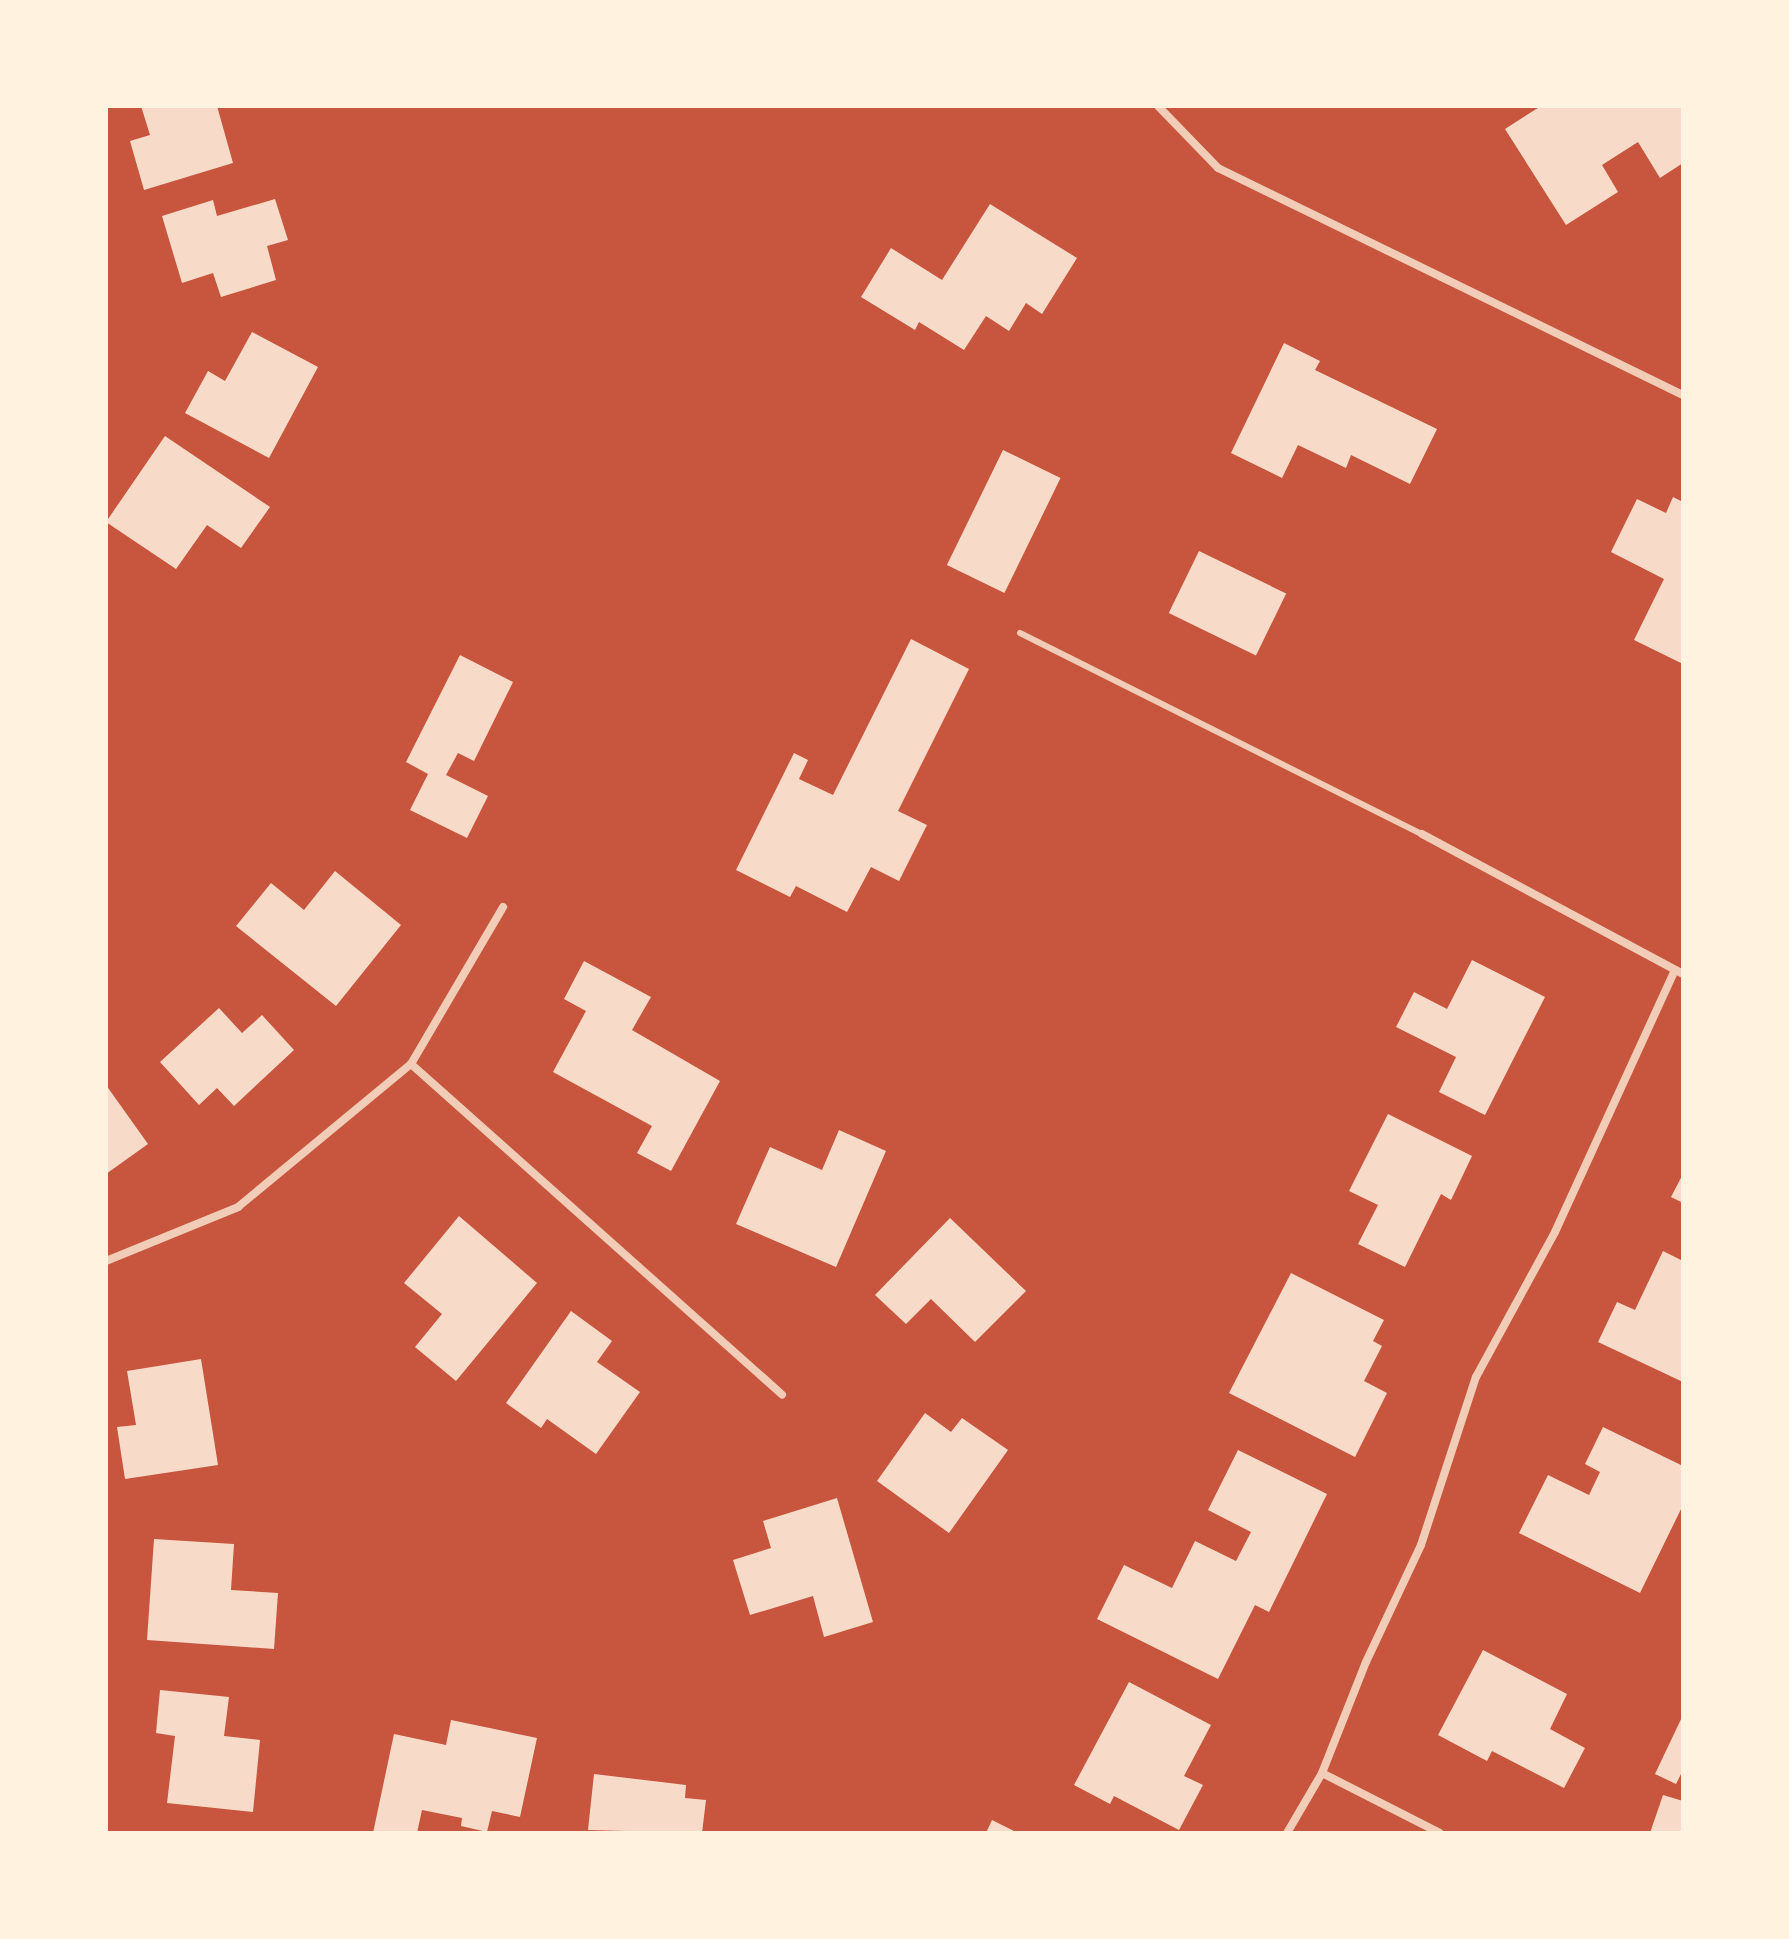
<!DOCTYPE html>
<style>
body{margin:0}
#map{position:relative;width:1789px;height:1939px;overflow:hidden;background:#c8553d;font-family:"Source Serif 4",serif}
div>[style]{position:absolute}
.building>*{inset:0;background:#f7dbc8;transform-origin:0 0}
.service>*{height:6px;margin:-3px;padding:0 3px;transform-origin:3px;border-radius:3px;background:#f1ccb7}
.minor>*{height:8px;margin:-4px;padding:0 4px;transform-origin:4px;border-radius:4px;background:#f1ccb7}
span{translate:-50% -50%;white-space:nowrap;text-align:center;line-height:1.15;-webkit-text-stroke:8px #fff3e0;paint-order:stroke}
.frame{position:absolute;inset:0;border:108px solid #fff3e0;pointer-events:none}
</style>
<div id="map">
<div class="building">
<i style="clip-path:polygon(141px 106px,217px 106px,233px 163px,144px 190px,130px 141px,150px 135px)"></i>
<i style="clip-path:polygon(1541px 106px,1683px 106px,1683px 163px,1660px 178px,1638px 142px,1602px 165px,1618px 192px,1566px 225px,1505px 129px)"></i>
<i style="clip-path:polygon(275px 199px,288px 240px,267px 246px,276px 280px,221px 297px,213px 273px,182px 283px,162px 216px,213px 200px,217px 216px)"></i>
<i style="clip-path:polygon(990px 204px,1077px 258px,1042px 314px,1026px 303px,1009px 331px,986px 316px,964px 350px,919px 322px,915px 330px,861px 297px,891px 248px,942px 280px)"></i>
<i style="clip-path:polygon(252px 332px,318px 367px,269px 458px,185px 413px,208px 371px,225px 381px)"></i>
<i style="clip-path:polygon(1284px 343px,1320px 361px,1315px 370px,1437px 429px,1410px 484px,1351px 455px,1346px 468px,1298px 445px,1282px 478px,1231px 453px)"></i>
<i style="clip-path:polygon(165px 436px,270px 507px,241px 548px,207px 525px,176px 569px,106px 522px)"></i>
<i style="left:1003px;top:450px;width:64px;height:128px;rotate:26deg"></i>
<i style="clip-path:polygon(1673px 497px,1683px 502px,1683px 664px,1634px 640px,1664px 579px,1611px 552px,1637px 499px,1666px 513px)"></i>
<i style="left:1199px;top:551px;width:97px;height:69px;rotate:26deg"></i>
<i style="clip-path:polygon(911px 639px,969px 669px,898px 811px,927px 825px,899px 881px,871px 867px,847px 912px,796px 886px,790px 897px,736px 870px,794px 753px,808px 760px,799px 779px,833px 795px)"></i>
<i style="clip-path:polygon(460px 655px,513px 682px,474px 761px,458px 753px,446px 775px,488px 796px,467px 838px,410px 810px,428px 774px,406px 762px)"></i>
<i style="clip-path:polygon(335px 871px,401px 925px,336px 1006px,236px 926px,271px 883px,304px 910px)"></i>
<i style="clip-path:polygon(1472px 960px,1545px 997px,1485px 1115px,1439px 1092px,1456px 1057px,1396px 1027px,1414px 992px,1447px 1009px)"></i>
<i style="clip-path:polygon(584px 961px,651px 997px,632px 1030px,720px 1081px,671px 1171px,637px 1153px,652px 1126px,553px 1072px,586px 1011px,564px 999px)"></i>
<i style="clip-path:polygon(219px 1008px,242px 1033px,262px 1015px,294px 1050px,234px 1106px,217px 1088px,199px 1105px,160px 1062px)"></i>
<i style="clip-path:polygon(106px 1085px,148px 1144px,106px 1174px)"></i>
<i style="clip-path:polygon(1388px 1114px,1472px 1156px,1451px 1200px,1441px 1194px,1405px 1267px,1358px 1244px,1378px 1205px,1349px 1191px)"></i>
<i style="clip-path:polygon(839px 1130px,886px 1151px,836px 1267px,736px 1224px,770px 1147px,822px 1170px)"></i>
<i style="clip-path:polygon(1683px 1174px,1683px 1203px,1671px 1197px)"></i>
<i style="clip-path:polygon(459px 1216px,537px 1283px,456px 1381px,415px 1347px,442px 1314px,404px 1283px)"></i>
<i style="clip-path:polygon(950px 1218px,1026px 1291px,975px 1342px,931px 1299px,906px 1324px,875px 1295px)"></i>
<i style="clip-path:polygon(1663px 1251px,1683px 1261px,1683px 1382px,1598px 1342px,1617px 1302px,1635px 1310px)"></i>
<i style="clip-path:polygon(1291px 1273px,1384px 1320px,1373px 1341px,1382px 1346px,1364px 1381px,1387px 1393px,1355px 1457px,1229px 1393px)"></i>
<i style="clip-path:polygon(571px 1311px,612px 1341px,597px 1362px,640px 1392px,596px 1454px,547px 1419px,541px 1428px,506px 1403px)"></i>
<i style="clip-path:polygon(201px 1359px,218px 1465px,125px 1479px,117px 1427px,136px 1425px,127px 1371px)"></i>
<i style="clip-path:polygon(925px 1413px,951px 1432px,962px 1418px,1008px 1450px,949px 1533px,877px 1481px)"></i>
<i style="clip-path:polygon(1603px 1427px,1683px 1466px,1683px 1505px,1640px 1593px,1519px 1533px,1548px 1475px,1589px 1495px,1600px 1472px,1585px 1464px)"></i>
<i style="clip-path:polygon(1238px 1450px,1327px 1494px,1269px 1612px,1255px 1605px,1218px 1679px,1097px 1619px,1124px 1565px,1172px 1588px,1195px 1541px,1236px 1561px,1251px 1532px,1208px 1510px)"></i>
<i style="clip-path:polygon(837px 1498px,873px 1622px,824px 1637px,813px 1596px,750px 1615px,733px 1560px,771px 1548px,763px 1521px)"></i>
<i style="clip-path:polygon(154px 1539px,234px 1544px,231px 1590px,278px 1593px,274px 1649px,147px 1640px)"></i>
<i style="clip-path:polygon(1483px 1650px,1567px 1694px,1550px 1729px,1585px 1748px,1564px 1788px,1492px 1751px,1487px 1761px,1438px 1735px)"></i>
<i style="clip-path:polygon(1129px 1682px,1211px 1725px,1184px 1776px,1203px 1785px,1179px 1830px,1114px 1796px,1110px 1804px,1074px 1785px)"></i>
<i style="clip-path:polygon(160px 1690px,229px 1697px,224px 1736px,260px 1740px,253px 1812px,167px 1803px,175px 1736px,156px 1733px)"></i>
<i style="clip-path:polygon(1683px 1715px,1683px 1770px,1676px 1784px,1655px 1774px)"></i>
<i style="clip-path:polygon(451px 1720px,537px 1738px,520px 1817px,492px 1811px,487px 1832px,461px 1826px,462px 1818px,422px 1810px,417px 1833px,373px 1833px,394px 1734px,446px 1745px)"></i>
<i style="clip-path:polygon(594px 1774px,686px 1785px,685px 1798px,706px 1800px,702px 1833px,588px 1830px)"></i>
<i style="clip-path:polygon(1663px 1795px,1683px 1801px,1683px 1833px,1650px 1833px)"></i>
<i style="clip-path:polygon(992px 1820px,1018px 1833px,986px 1833px)"></i>
</div>
<div class="service">
<i style="left:1020px;top:633px;width:449px;rotate:26.6deg"></i>
</div>
<div class="minor">
<i style="left:1158px;top:106px;width:86px;rotate:45.9deg"></i>
<i style="left:1218px;top:168px;width:517px;rotate:26.02deg"></i>
<i style="left:1422px;top:834px;width:296px;rotate:28.2deg"></i>
<i style="left:411px;top:1064px;width:497px;rotate:41.7deg"></i>
<i style="left:106px;top:1261px;width:143px;rotate:-22.2deg"></i>
<i style="left:238px;top:1207px;width:224px;rotate:-39.6deg"></i>
<i style="left:411px;top:1064px;width:182px;rotate:-59.6deg"></i>
<i style="left:1322px;top:1773px;width:132px;rotate:27deg"></i>
<i style="left:1287px;top:1833px;width:69px;rotate:-59.7deg"></i>
<i style="left:1322px;top:1773px;width:119px;rotate:-68.4deg"></i>
<i style="left:1366px;top:1662px;width:129px;rotate:-64.8deg"></i>
<i style="left:1421px;top:1545px;width:177px;rotate:-71.9deg"></i>
<i style="left:1476px;top:1377px;width:165px;rotate:-61.4deg"></i>
<i style="left:1555px;top:1232px;width:288px;rotate:-65.4deg"></i>
</div>
<div class="frame"></div>
</div>
